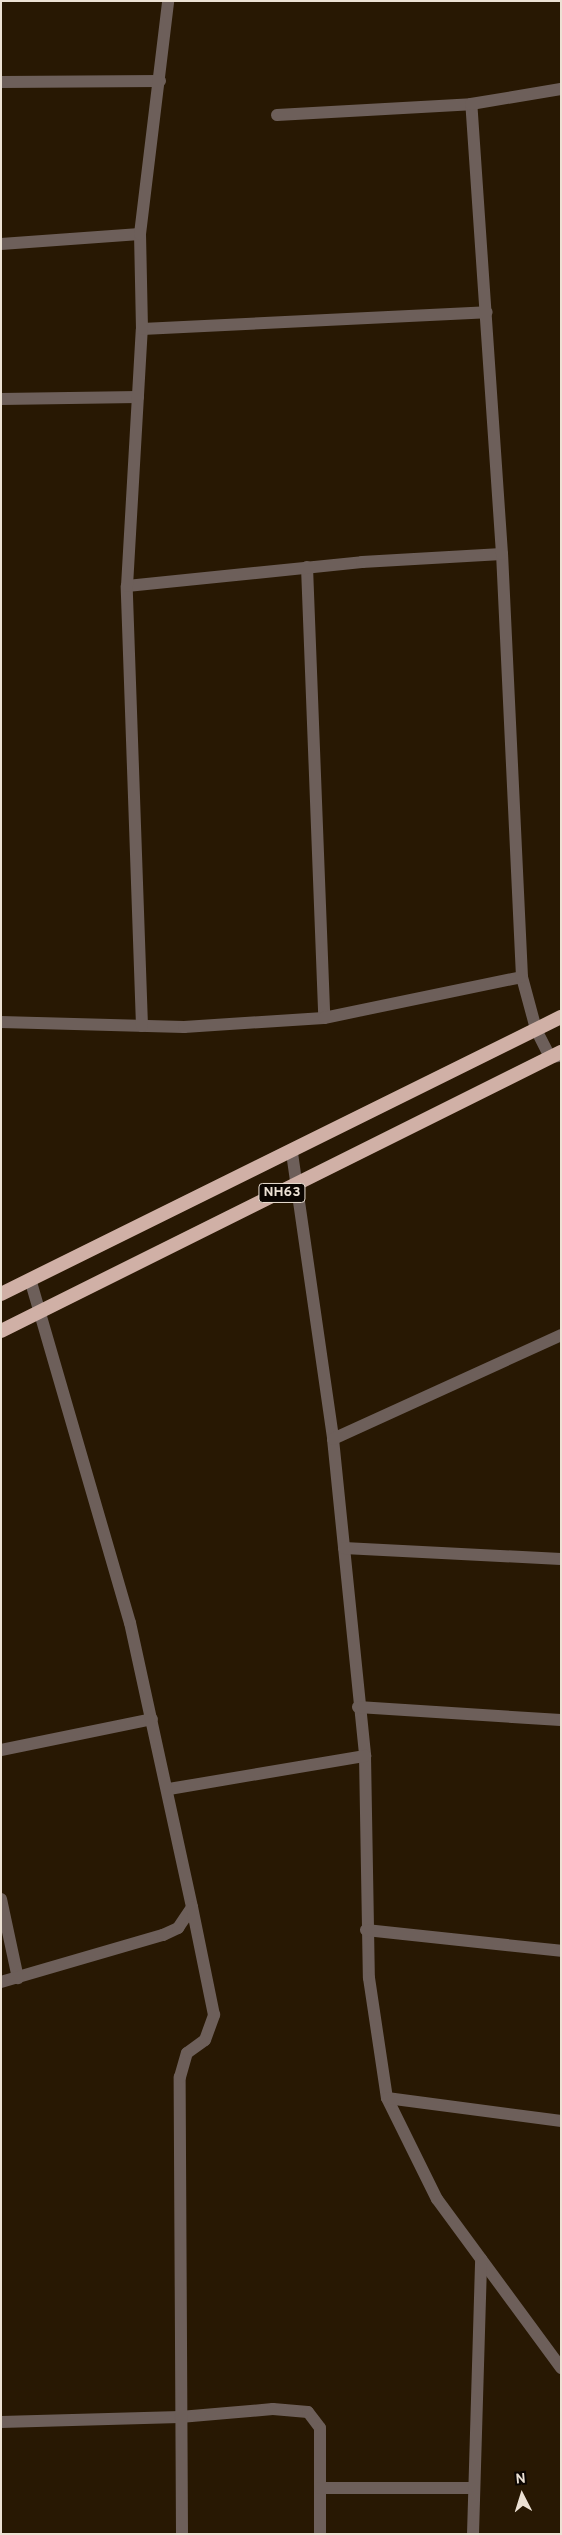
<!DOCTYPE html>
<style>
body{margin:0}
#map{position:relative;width:562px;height:2535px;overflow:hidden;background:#281803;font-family:Overpass,sans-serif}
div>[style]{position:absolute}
.minor>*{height:12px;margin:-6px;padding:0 6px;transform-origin:6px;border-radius:6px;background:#6d5f5a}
.trunk>*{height:14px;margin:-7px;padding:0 7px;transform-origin:7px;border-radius:7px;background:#d0b0a6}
span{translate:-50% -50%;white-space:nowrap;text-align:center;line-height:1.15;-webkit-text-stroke:4px #0b0501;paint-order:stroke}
.shield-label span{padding:1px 4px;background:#0b0501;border:1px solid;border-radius:4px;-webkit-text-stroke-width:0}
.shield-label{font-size:14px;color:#ece1d4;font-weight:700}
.frame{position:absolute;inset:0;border:2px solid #ece1d4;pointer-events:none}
.north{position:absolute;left:497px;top:2470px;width:50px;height:50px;-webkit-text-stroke:4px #0b0501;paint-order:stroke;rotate:355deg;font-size:14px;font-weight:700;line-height:20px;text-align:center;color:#ece1d4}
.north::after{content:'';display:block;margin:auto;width:18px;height:22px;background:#ece1d4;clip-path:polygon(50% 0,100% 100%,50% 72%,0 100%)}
</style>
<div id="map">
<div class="minor">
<i style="left:1px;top:82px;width:159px;rotate:-0.4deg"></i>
<i style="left:277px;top:115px;width:194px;rotate:-3.2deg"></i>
<i style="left:1px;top:244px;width:139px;rotate:-4.1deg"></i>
<i style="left:142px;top:329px;width:345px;rotate:-2.8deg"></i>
<i style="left:1px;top:399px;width:137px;rotate:-0.8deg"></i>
<i style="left:307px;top:567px;width:451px;rotate:87.8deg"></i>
<i style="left:127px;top:586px;width:236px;rotate:-5.8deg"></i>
<i style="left:362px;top:562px;width:140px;rotate:-3.3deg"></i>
<i style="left:1px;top:1022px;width:183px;rotate:1.6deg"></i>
<i style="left:184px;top:1027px;width:140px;rotate:-3.7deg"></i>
<i style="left:324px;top:1018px;width:202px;rotate:-11.7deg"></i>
<i style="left:142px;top:1026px;width:440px;rotate:-92deg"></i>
<i style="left:127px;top:586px;width:257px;rotate:-86.7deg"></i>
<i style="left:142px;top:329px;width:95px;rotate:-91.2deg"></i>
<i style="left:140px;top:234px;width:235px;rotate:-83.1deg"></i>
<i style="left:559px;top:1056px;width:9px;rotate:174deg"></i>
<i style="left:550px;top:1057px;width:31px;rotate:-117deg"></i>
<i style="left:536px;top:1029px;width:54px;rotate:-105.1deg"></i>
<i style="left:522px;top:977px;width:423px;rotate:-92.7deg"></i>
<i style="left:502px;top:554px;width:451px;rotate:-93.9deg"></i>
<i style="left:471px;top:104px;width:91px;rotate:-9.5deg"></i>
<i style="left:292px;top:1153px;width:289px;rotate:81.8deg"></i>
<i style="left:333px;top:1439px;width:319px;rotate:84.2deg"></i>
<i style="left:365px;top:1756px;width:222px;rotate:89deg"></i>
<i style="left:369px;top:1978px;width:121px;rotate:81.5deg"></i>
<i style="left:387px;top:2098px;width:113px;rotate:63.7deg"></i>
<i style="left:437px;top:2199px;width:210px;rotate:53.7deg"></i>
<i style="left:333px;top:1439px;width:251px;rotate:-24.5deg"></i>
<i style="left:344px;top:1548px;width:217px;rotate:2.9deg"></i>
<i style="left:358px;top:1707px;width:203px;rotate:3.7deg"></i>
<i style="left:1px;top:1750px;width:154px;rotate:-11.6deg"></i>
<i style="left:169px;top:1789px;width:199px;rotate:-9.6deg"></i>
<i style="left:1px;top:1899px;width:81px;rotate:77.9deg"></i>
<i style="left:366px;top:1930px;width:196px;rotate:6.1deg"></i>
<i style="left:1px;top:1982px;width:169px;rotate:-16.2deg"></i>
<i style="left:163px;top:1935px;width:17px;rotate:-25deg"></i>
<i style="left:178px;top:1928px;width:25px;rotate:-56deg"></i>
<i style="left:192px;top:1907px;width:291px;rotate:-102.3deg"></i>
<i style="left:130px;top:1623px;width:358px;rotate:-106.2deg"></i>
<i style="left:387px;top:2098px;width:176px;rotate:7.5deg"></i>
<i style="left:1px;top:2422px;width:179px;rotate:-1.6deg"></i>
<i style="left:180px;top:2417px;width:93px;rotate:-4.9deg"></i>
<i style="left:273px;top:2409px;width:35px;rotate:5deg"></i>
<i style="left:308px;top:2412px;width:20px;rotate:53deg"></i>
<i style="left:320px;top:2428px;width:106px;rotate:90deg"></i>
<i style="left:320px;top:2488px;width:153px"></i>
<i style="left:182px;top:2534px;width:457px;rotate:-90.3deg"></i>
<i style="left:180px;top:2077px;width:25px;rotate:-74deg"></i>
<i style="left:187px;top:2053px;width:22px;rotate:-36deg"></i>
<i style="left:205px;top:2040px;width:27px;rotate:-70deg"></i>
<i style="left:214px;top:2015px;width:110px;rotate:-101.5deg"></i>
<i style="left:473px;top:2534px;width:275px;rotate:-88.3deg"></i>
</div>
<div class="trunk">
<i style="left:1px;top:1294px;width:625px;rotate:-26.32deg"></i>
<i style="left:1px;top:1331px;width:626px;rotate:-26.48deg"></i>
</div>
<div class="shield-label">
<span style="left:282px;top:1193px">NH63</span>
</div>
<div class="frame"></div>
<div class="north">N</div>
</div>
